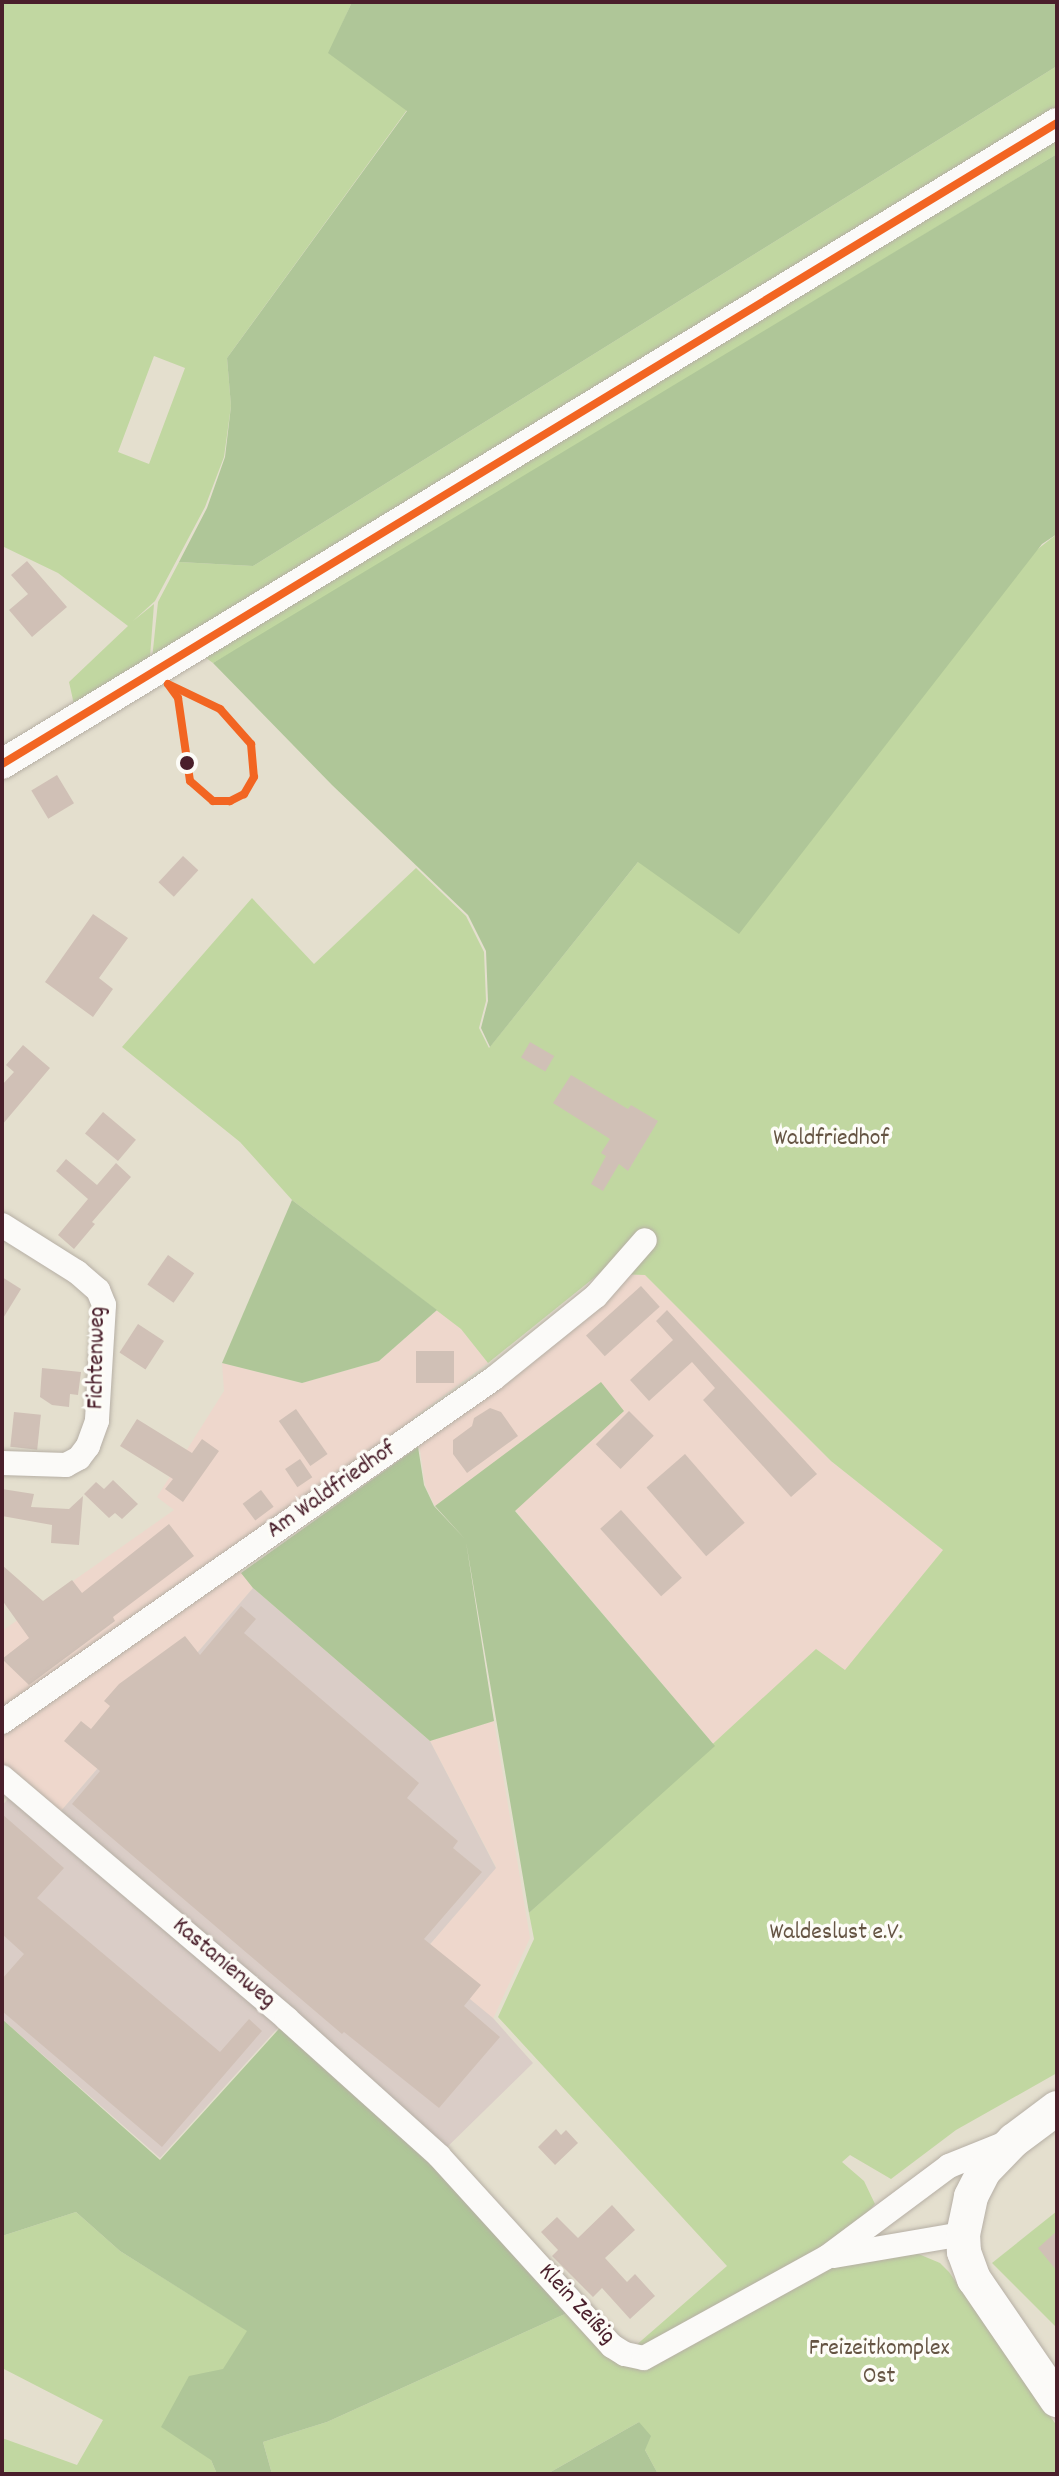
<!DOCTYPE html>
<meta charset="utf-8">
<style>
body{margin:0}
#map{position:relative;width:1059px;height:2476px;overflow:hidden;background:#e4dfce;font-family:Dekko,sans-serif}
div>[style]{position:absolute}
.built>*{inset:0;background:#eed7cc}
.industrial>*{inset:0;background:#dacdc7}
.green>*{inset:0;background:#c1d7a1}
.forest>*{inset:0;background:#afc698}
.building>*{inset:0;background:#d0c0b6;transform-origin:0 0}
.roads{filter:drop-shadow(0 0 2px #b6afa5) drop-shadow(0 0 2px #b6afa5)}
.minor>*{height:24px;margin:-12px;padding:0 12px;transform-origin:12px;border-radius:12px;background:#fbfaf8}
.tertiary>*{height:30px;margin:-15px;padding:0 15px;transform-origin:15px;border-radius:15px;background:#fbfaf8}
.secondary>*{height:34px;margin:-17px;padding:0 17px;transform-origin:17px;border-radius:17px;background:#fbfaf8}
.bus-1>*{height:8px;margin:-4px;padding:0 4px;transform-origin:4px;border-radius:4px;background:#f26522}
.dots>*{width:22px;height:22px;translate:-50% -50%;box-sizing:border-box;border:4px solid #fdfcf7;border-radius:50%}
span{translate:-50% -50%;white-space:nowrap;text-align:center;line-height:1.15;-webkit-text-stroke:7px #fdfcf7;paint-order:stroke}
.park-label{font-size:24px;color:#655443}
.street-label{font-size:24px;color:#4a1f2b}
.frame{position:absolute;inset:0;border:4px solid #4a1f2b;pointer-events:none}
</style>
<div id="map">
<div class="built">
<i style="clip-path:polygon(617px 1274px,645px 1275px,831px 1461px,943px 1550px,845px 1671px,816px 1649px,715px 1746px,515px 1510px,623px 1411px,601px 1383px,435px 1506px,425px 1485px,418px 1435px)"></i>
<i style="clip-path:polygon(437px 1310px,461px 1329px,488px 1363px,412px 1419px,417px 1432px,235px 1564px,253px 1588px,54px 1819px,2px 1775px,2px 1631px,174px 1510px,157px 1497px,224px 1391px,222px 1363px,302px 1383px,379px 1361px)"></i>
<i style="clip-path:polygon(494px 1721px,530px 1938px,493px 2019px,419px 1957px,496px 1867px,430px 1741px)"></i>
</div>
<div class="industrial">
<i style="clip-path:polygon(253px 1588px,430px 1741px,496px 1868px,419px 1957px,493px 2018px,533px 2063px,439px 2155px,54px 1819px)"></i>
<i style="clip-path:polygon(15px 1790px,286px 2019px,160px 2158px,2px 2019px,2px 1806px)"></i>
</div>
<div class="green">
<i style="clip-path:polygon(evenodd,2px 2px,352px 2px,329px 53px,407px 110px,227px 358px,231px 406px,224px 457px,205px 507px,155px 601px,133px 621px,154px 604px,149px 670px,77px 718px,69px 682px,128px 626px,58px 573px,2px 546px,2px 2px,154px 356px,185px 368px,149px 464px,118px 452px,154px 356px)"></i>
<i style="clip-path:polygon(1057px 66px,1057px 122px,151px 669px,158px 602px,179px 562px,253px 566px)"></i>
<i style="clip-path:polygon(1057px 124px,1057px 154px,304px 611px,213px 663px,202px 655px)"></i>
<i style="clip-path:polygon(1057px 534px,1057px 2073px,956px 2130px,891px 2179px,850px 2155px,842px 2162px,864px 2181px,875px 2204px,826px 2257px,909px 2250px,940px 2263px,949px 2272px,1057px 2426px,1057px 2474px,658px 2474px,645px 2450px,639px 2422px,547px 2474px,272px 2474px,263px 2442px,327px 2422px,578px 2308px,626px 2354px,727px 2266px,498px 2017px,534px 1939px,529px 1913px,816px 1649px,845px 1670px,943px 1550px,831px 1461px,645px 1275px,617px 1274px,605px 1269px,488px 1363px,461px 1329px,292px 1200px,240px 1142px,122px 1047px,252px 898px,314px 964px,416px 868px,466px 916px,484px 952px,486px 1001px,479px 1028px,489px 1048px,638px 862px)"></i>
<i style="clip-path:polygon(1057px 2211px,1057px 2328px,992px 2263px)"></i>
<i style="clip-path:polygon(76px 2212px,120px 2251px,248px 2331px,223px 2370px,211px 2460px,217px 2474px,2px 2474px,2px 2438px,77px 2465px,103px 2420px,2px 2368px,2px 2236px)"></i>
</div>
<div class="forest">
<i style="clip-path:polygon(352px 2px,1057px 2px,1057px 66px,253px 566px,179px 562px,207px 508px,225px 457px,231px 406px,227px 358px,407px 111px,328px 53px)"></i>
<i style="clip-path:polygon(1057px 154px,1057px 534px,1042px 544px,739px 934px,638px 862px,490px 1047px,481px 1028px,488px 1001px,486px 951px,468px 915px,332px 785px,213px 663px)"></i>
<i style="clip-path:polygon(292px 1200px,437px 1310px,379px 1361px,302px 1383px,222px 1363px)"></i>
<i style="clip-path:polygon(601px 1382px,624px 1411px,515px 1511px,715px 1746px,529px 1913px,466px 1542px,494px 1721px,430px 1741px,253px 1588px,241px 1573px,418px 1447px,424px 1485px,434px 1506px,465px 1539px,435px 1506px)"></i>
<i style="clip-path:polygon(2px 2019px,160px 2160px,287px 2020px,578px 2308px,327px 2422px,263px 2442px,272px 2474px,217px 2474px,211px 2460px,161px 2427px,189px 2376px,223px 2369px,247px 2331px,120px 2251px,76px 2212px,2px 2236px)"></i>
<i style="clip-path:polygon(639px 2422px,651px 2436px,645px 2450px,658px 2474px,547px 2474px)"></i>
</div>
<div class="building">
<i style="clip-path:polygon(27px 561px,67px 607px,32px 637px,9px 610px,28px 594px,11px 575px)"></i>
<i style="left:57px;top:775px;width:33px;height:30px;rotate:59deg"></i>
<i style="left:183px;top:856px;width:21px;height:36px;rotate:43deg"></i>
<i style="clip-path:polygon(93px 914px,128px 938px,99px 978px,113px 989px,93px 1017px,45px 982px)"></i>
<i style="left:530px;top:1042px;width:28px;height:18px;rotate:30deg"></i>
<i style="clip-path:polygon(23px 1045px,50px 1068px,2px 1125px,2px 1085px,14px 1072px,6px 1065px)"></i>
<i style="clip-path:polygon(571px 1075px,628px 1109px,631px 1105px,658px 1121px,628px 1171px,619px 1164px,603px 1191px,591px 1184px,606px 1156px,601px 1153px,610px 1139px,553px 1103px)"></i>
<i style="left:103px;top:1112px;width:43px;height:28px;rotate:40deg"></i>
<i style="clip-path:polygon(66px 1159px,97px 1185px,116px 1163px,131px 1177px,92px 1222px,95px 1224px,74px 1249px,58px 1235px,88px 1199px,56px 1171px)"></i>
<i style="left:168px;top:1255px;width:32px;height:36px;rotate:35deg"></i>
<i style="clip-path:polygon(2px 1277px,21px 1289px,2px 1320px)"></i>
<i style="left:641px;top:1286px;width:28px;height:74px;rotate:48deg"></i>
<i style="clip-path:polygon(667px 1310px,817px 1474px,791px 1497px,703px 1400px,715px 1388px,692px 1362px,649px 1401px,630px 1380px,673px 1340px,656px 1321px)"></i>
<i style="left:138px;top:1324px;width:31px;height:34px;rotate:33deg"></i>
<i style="left:416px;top:1351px;width:38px;height:32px"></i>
<i style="clip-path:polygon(42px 1368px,81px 1372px,78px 1395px,70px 1394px,69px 1407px,52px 1405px,40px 1397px)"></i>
<i style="clip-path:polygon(490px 1408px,501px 1412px,518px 1436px,467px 1473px,453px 1454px,453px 1440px,472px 1426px,474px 1418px)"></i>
<i style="left:296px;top:1409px;width:55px;height:21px;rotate:55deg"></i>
<i style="left:629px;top:1411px;width:35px;height:47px;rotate:45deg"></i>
<i style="left:14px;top:1412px;width:27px;height:35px;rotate:6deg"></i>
<i style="clip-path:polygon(137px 1419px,192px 1453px,202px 1439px,219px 1451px,183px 1502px,165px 1489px,173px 1479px,120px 1446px)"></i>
<i style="left:685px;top:1454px;width:91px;height:51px;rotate:49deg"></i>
<i style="left:300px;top:1459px;width:22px;height:18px;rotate:56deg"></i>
<i style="clip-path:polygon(113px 1480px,138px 1504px,122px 1519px,115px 1513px,109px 1518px,84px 1494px,96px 1482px,104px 1489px)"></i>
<i style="clip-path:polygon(2px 1489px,34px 1494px,31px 1507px,69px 1509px,83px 1496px,79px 1545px,51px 1543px,52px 1525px,2px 1516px)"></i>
<i style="left:261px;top:1490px;width:21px;height:23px;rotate:53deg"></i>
<i style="left:621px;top:1510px;width:91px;height:28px;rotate:48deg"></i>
<i style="clip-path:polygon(169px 1524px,194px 1556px,113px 1617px,115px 1621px,29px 1685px,2px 1659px,29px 1638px,2px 1600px,2px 1565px,43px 1601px,72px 1580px,82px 1593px)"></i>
<i style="clip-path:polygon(241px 1606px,256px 1619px,244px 1633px,419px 1783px,407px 1798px,458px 1841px,453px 1848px,482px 1872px,424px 1939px,481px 1985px,464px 2006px,500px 2037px,439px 2108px,344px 2032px,342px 2034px,72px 1804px,100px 1771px,64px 1741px,81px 1721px,91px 1729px,110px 1706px,104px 1701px,119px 1684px,185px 1636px,200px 1655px)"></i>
<i style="clip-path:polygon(2px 1814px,64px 1868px,37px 1898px,220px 2052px,249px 2019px,262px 2031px,162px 2147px,2px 2011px,2px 1979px,24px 1954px,2px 1934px)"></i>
<i style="clip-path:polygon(556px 2129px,561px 2135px,566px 2130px,578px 2143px,555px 2165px,538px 2147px)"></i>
<i style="clip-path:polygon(612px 2205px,635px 2230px,605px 2258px,627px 2282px,635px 2274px,655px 2296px,630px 2319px,602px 2288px,593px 2297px,552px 2256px,558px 2250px,541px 2232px,557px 2217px,578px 2238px)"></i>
<i style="clip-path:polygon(1057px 2231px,1057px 2271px,1038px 2248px)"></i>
</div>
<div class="roads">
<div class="minor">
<i style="left:2px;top:1225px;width:89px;rotate:32.1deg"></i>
<i style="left:77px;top:1272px;width:28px;rotate:41deg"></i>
<i style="left:98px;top:1290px;width:16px;rotate:68deg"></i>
<i style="left:104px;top:1305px;width:116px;rotate:93.5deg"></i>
<i style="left:97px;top:1421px;width:27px;rotate:110deg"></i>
<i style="left:88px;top:1446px;width:15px;rotate:127deg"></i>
<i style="left:79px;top:1458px;width:15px;rotate:152deg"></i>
<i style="left:66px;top:1465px;width:64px;rotate:-178.2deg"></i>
<i style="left:2px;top:1722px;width:599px;rotate:-34.94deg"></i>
<i style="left:493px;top:1379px;width:132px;rotate:-38.9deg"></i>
<i style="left:596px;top:1296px;width:74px;rotate:-48.8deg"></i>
<i style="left:2px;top:1777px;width:374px;rotate:40.3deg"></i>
<i style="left:287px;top:2019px;width:205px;rotate:42deg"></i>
<i style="left:439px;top:2156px;width:257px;rotate:47.7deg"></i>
<i style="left:612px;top:2346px;width:15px;rotate:32deg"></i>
<i style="left:625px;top:2354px;width:19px;rotate:12deg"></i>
<i style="left:644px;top:2358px;width:209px;rotate:-28.9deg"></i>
<i style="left:827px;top:2257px;width:152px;rotate:-36.7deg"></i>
<i style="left:949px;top:2166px;width:61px;rotate:-22deg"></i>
<i style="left:834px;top:2256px;width:131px;rotate:-9.7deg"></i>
</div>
<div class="tertiary">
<i style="left:2px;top:764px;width:1234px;rotate:-31.28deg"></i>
</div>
<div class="secondary">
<i style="left:1057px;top:2108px;width:54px;rotate:143.3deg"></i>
<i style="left:1014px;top:2140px;width:43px;rotate:134.1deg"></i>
<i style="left:984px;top:2171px;width:29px;rotate:117deg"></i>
<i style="left:971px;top:2197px;width:38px;rotate:102deg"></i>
<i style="left:963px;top:2234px;width:18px;rotate:87deg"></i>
<i style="left:964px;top:2252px;width:29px;rotate:70deg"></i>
<i style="left:974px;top:2279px;width:147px;rotate:55.6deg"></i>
</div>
</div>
<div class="bus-1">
<i style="left:168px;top:684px;width:58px;rotate:25.7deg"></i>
<i style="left:220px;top:709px;width:47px;rotate:48.5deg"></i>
<i style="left:251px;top:744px;width:33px;rotate:85deg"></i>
<i style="left:254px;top:777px;width:20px;rotate:120deg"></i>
<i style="left:244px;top:794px;width:16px;rotate:153deg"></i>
<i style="left:230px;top:801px;width:17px;rotate:180deg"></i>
<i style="left:213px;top:801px;width:30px;rotate:-139deg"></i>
<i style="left:190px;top:781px;width:84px;rotate:-98.2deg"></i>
<i style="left:178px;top:698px;width:17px;rotate:-126deg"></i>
<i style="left:2px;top:764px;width:1234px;rotate:-31.28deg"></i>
</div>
<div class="dots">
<i style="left:187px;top:763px;background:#4a1f2b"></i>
</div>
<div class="park-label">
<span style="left:831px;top:1140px">Waldfriedhof</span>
<span style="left:836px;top:1934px">Waldeslust e.V.</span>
<span style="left:879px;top:2364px">Freizeitkomplex<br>Ost</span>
</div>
<div class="street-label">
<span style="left:98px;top:1358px;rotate:-89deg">Fichtenweg</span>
<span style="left:332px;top:1491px;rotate:-35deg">Am Waldfriedhof</span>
<span style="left:223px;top:1964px;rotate:40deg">Kastanienweg</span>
<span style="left:576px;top:2305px;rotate:47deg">Klein Zeißig</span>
</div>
<div class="frame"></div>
</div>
